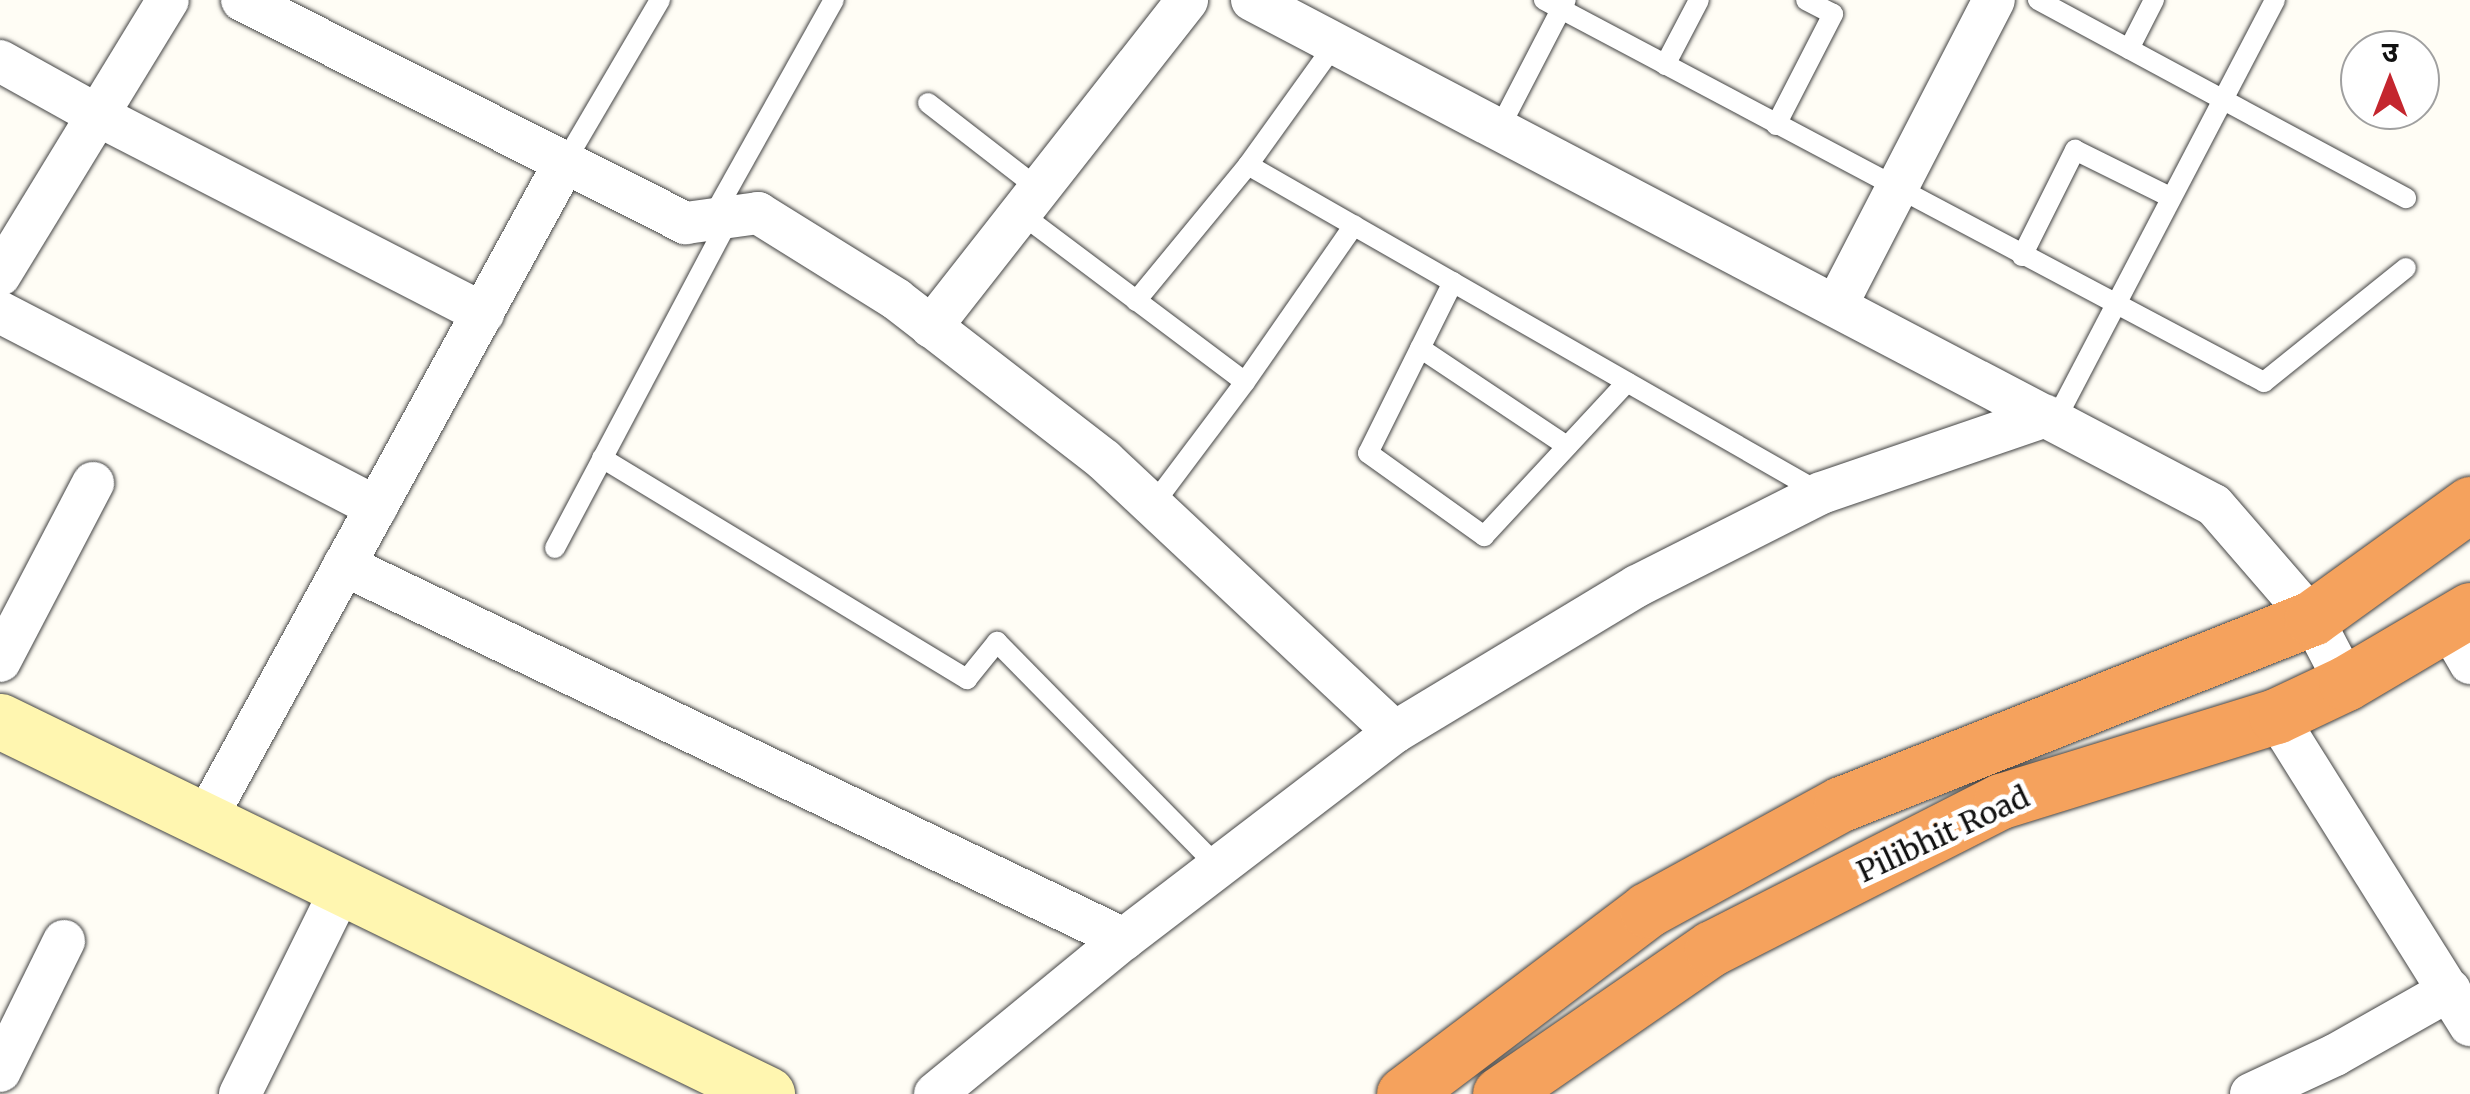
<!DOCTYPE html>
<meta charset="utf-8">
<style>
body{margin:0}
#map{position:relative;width:2470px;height:1094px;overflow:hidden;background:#fffdf5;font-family:Merriweather,"Noto Sans Devanagari",serif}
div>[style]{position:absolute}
.roads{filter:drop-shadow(0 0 2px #444) drop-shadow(0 0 2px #444)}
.lane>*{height:20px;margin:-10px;padding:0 10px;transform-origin:10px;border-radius:10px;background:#fff}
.street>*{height:42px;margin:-21px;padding:0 21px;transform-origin:21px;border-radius:21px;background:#fff}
.secondary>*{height:55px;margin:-27.5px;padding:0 27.5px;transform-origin:27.5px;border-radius:27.5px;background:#fff6b0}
.highway>*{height:55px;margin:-27.5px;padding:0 27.5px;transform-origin:27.5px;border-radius:27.5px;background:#f5a25d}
span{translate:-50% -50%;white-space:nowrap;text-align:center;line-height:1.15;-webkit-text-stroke:10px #fff;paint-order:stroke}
.street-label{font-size:30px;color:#111}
.north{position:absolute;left:2340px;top:30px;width:100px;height:100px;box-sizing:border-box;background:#fff;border:2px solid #a0a0a0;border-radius:50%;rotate:0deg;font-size:28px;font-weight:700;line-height:40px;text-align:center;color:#111}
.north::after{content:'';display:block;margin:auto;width:35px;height:45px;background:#c4262e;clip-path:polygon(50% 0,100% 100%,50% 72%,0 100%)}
</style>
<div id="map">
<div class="roads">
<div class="lane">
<i style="left:1544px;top:0;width:815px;rotate:27.95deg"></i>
<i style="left:2264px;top:382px;width:182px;rotate:-38.8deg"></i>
<i style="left:2038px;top:0;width:418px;rotate:28.3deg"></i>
<i style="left:2129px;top:49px;width:55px;rotate:-63deg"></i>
<i style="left:1665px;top:65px;width:73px;rotate:-62.4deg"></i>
<i style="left:928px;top:103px;width:140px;rotate:37.8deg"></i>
<i style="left:1776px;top:125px;width:125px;rotate:-62.8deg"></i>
<i style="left:1833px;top:14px;width:30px;rotate:-153deg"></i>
<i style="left:1499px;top:129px;width:145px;rotate:-62.6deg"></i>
<i style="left:565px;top:162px;width:188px;rotate:-59.6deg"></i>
<i style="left:1248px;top:165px;width:658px;rotate:29.8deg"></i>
<i style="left:1020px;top:213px;width:281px;rotate:36.9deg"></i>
<i style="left:712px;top:218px;width:250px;rotate:-60.8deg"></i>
<i style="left:2022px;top:256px;width:119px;rotate:-63.4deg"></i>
<i style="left:2075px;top:150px;width:106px;rotate:26.3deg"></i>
<i style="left:1453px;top:282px;width:191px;rotate:116.4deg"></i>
<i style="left:1368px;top:453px;width:143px;rotate:35.6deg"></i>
<i style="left:1484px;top:536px;width:210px;rotate:-47.1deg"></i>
<i style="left:1136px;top:301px;width:176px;rotate:-50.5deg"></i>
<i style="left:1248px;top:165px;width:149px;rotate:-54.3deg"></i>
<i style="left:1420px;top:348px;width:177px;rotate:33.7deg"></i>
<i style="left:2055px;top:421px;width:475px;rotate:-62.4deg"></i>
<i style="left:602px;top:458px;width:427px;rotate:31.2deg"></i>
<i style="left:967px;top:679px;width:48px;rotate:-51deg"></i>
<i style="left:997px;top:642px;width:315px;rotate:45.5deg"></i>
<i style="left:1152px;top:506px;width:155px;rotate:-53.1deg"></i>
<i style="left:1245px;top:382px;width:191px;rotate:-55.2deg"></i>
<i style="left:555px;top:548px;width:374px;rotate:-62.1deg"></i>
</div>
<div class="street">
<i style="left:242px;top:0;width:497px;rotate:26.7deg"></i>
<i style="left:686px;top:223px;width:73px;rotate:-7.9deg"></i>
<i style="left:758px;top:213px;width:163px;rotate:31.9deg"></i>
<i style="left:896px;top:299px;width:263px;rotate:37.7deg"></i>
<i style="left:1104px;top:460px;width:398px;rotate:43.1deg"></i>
<i style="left:1252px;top:0;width:1086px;rotate:27.7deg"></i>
<i style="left:2214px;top:505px;width:150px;rotate:49.1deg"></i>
<i style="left:2312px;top:618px;width:73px;rotate:62.4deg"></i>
<i style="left:0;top:61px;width:113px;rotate:29.1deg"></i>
<i style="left:99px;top:116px;width:432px;rotate:27.2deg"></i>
<i style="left:0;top:275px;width:322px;rotate:-58.6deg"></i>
<i style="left:1836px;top:306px;width:344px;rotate:-62.7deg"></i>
<i style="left:0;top:312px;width:424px;rotate:27.4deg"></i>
<i style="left:931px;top:327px;width:415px;rotate:-51.9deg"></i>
<i style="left:344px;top:565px;width:865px;rotate:25.62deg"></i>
<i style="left:2448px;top:625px;width:44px;rotate:59.9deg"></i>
<i style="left:0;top:661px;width:201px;rotate:-62.4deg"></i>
<i style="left:2276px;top:716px;width:365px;rotate:57.9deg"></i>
<i style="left:205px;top:820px;width:750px;rotate:-61.32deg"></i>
<i style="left:0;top:1071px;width:145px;rotate:-63.8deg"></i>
<i style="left:240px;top:1094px;width:230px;rotate:-63.7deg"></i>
<i style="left:935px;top:1094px;width:244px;rotate:-39.4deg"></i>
<i style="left:1124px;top:939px;width:341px;rotate:-37.4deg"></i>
<i style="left:1395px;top:732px;width:283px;rotate:-31.1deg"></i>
<i style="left:1637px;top:586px;width:206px;rotate:-26.8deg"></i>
<i style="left:1821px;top:493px;width:238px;rotate:-18.9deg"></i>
<i style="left:2251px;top:1094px;width:93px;rotate:-24.9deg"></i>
<i style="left:2335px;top:1055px;width:132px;rotate:-29.5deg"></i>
</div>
<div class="secondary">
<i style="left:0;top:721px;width:853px;rotate:25.93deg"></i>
</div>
<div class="highway">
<i style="left:1404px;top:1094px;width:305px;rotate:-37.1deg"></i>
<i style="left:1647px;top:910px;width:221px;rotate:-28.7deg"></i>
<i style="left:1841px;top:804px;width:506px;rotate:-21.55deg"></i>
<i style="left:2312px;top:618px;width:195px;rotate:-35.8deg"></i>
<i style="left:1500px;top:1094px;width:257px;rotate:-34.6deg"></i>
<i style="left:1712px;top:948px;width:324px;rotate:-27deg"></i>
<i style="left:2001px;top:801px;width:288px;rotate:-17.2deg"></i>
<i style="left:2276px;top:716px;width:77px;rotate:-25.2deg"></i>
<i style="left:2346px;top:683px;width:144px;rotate:-30.5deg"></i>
</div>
</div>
<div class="street-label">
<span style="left:1943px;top:834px;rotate:-25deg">Pilibhit Road</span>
</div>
<div class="north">उ</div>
</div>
